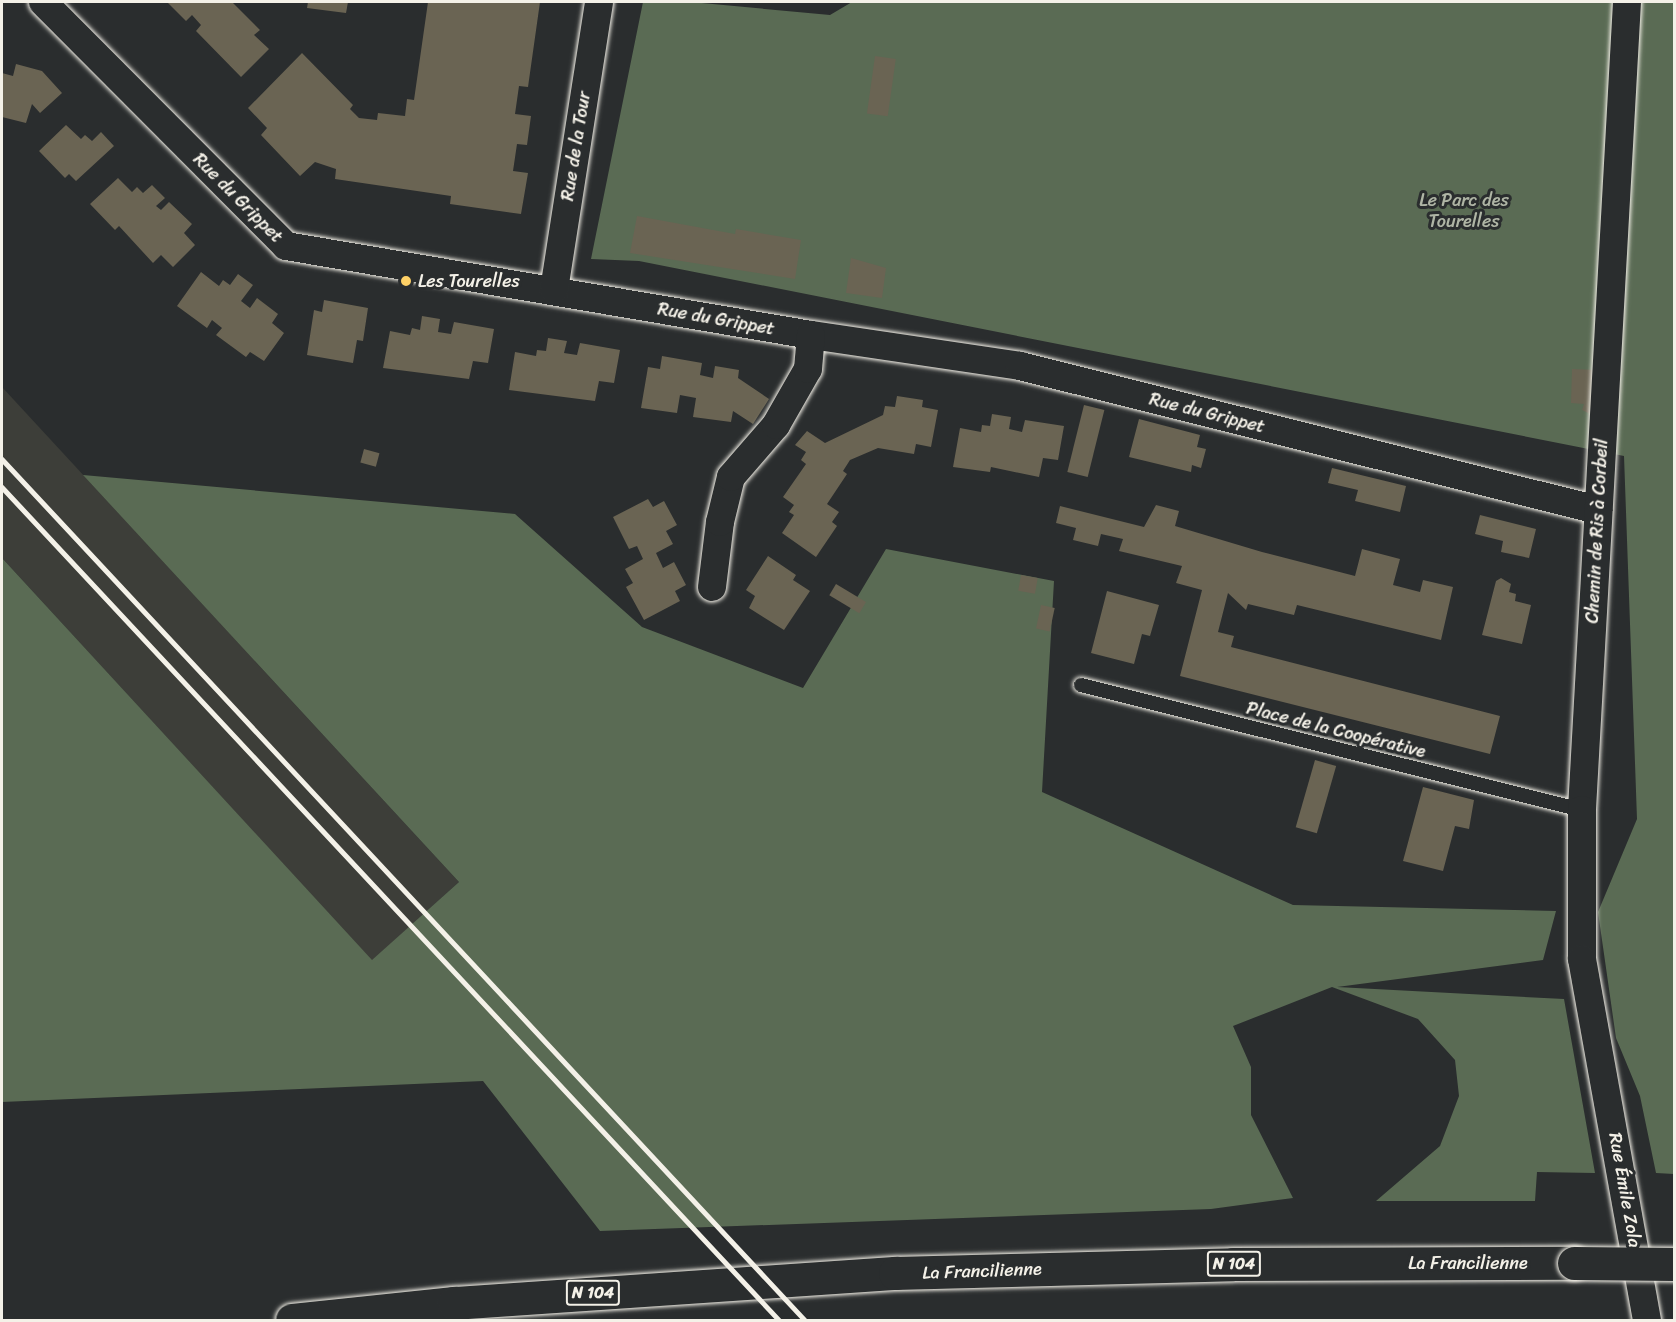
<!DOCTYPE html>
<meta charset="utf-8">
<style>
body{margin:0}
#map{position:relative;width:1676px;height:1322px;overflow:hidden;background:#2a2d2e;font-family:Sriracha,sans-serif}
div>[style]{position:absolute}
.built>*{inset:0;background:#3d3e39}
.green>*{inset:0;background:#5a6b54}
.building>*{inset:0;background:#6a6453;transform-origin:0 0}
.roads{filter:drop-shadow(0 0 2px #f4f1e8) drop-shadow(0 0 2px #f4f1e8)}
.lane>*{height:14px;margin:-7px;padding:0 7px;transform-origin:7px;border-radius:7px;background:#2a2d2e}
.street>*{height:28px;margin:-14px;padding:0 14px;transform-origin:14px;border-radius:14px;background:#2a2d2e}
.highway>*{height:33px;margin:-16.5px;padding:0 16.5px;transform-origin:16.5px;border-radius:16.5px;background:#2a2d2e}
.rail>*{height:4.5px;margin:-2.25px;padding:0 2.25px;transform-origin:2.25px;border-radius:2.25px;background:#f4f1e8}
.bridges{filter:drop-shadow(0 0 2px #f4f1e8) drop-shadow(0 0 2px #f4f1e8)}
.highway-bridge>*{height:33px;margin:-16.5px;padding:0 16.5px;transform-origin:16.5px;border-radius:16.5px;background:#2a2d2e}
.dots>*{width:16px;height:16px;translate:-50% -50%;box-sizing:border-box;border:3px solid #2a2d2e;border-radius:50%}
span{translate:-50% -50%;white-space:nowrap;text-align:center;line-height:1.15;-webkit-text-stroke:6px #2a2d2e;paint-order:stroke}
.shield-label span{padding:2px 4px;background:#2a2d2e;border:2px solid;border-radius:4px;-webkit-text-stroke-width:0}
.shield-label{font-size:16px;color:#f4f1e8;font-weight:700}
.street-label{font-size:18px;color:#f4f1e8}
.park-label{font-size:18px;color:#afb5a5}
.poi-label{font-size:18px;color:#f4f1e8}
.left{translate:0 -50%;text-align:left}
.frame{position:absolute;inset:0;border:3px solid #f4f1e8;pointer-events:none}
</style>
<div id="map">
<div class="built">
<i style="clip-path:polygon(2px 387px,459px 882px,372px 961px,2px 558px)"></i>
</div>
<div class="green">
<i style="clip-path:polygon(643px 2px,691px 2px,830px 15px,852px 2px,1674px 2px,1674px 1174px,1656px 1173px,1640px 1096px,1616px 1038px,1598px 912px,1637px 819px,1624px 456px,639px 261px,591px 259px)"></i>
<i style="clip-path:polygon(83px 475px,515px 514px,642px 627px,803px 688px,886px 549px,1054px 581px,1042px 792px,1293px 905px,1556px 911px,1543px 960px,1337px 987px,1564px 999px,1595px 1173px,1537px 1172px,1535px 1201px,1376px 1201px,1440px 1146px,1459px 1096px,1455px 1060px,1418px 1019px,1332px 987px,1233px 1026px,1251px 1067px,1251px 1115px,1293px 1198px,1211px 1209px,600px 1231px,483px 1081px,2px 1102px,2px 558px,372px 960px,459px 882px)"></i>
</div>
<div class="building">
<i style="clip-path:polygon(167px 2px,232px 2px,260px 30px,254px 35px,269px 49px,241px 77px,196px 31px,201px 25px,192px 15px,186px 21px)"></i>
<i style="clip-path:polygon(308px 2px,348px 2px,346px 13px,307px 8px)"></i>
<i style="clip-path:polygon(428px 2px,540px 2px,528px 87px,519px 86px,515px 114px,531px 116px,527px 145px,517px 144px,513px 171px,528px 173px,521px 214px,450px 204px,451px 196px,335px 179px,336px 169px,315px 162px,300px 176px,261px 135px,267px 128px,248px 108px,302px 53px,353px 105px,350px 109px,359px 118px,377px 120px,378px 113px,405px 116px,407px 99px,414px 100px)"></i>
<i style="left:875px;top:56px;width:21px;height:58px;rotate:8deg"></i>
<i style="clip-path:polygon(16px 64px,42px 71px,62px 93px,40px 113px,32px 104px,26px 123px,2px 117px,2px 73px,13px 76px)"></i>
<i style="clip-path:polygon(66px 125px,81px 139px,85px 135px,92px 141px,101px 132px,114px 146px,76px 181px,69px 174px,65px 178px,39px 151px)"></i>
<i style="clip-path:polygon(118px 178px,132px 192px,137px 187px,143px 193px,152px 185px,165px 198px,156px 206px,161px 210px,169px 202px,192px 224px,184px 233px,195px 245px,173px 267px,161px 255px,153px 263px,119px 226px,115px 230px,90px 204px)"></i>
<i style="clip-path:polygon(637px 216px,735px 234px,736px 229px,801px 240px,795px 279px,630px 253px)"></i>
<i style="clip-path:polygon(851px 258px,886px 268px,882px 298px,846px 293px)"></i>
<i style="clip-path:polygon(201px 272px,219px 286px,223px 280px,230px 285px,238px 274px,253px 285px,241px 301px,250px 308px,257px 298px,278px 314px,272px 323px,284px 333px,264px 361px,250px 352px,246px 357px,216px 335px,222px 328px,212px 320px,207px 328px,177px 306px)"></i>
<i style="clip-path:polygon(324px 300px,368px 308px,363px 341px,357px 340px,353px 363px,307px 355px,314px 310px,322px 312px)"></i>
<i style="clip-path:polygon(422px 316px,440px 319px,438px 332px,451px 334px,454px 322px,494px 329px,488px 363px,473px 361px,469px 379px,383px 368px,390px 331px,410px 335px,412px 328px,420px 330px)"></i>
<i style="clip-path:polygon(548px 338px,567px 341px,564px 353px,577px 355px,580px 343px,620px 350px,614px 383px,599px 381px,595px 401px,509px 390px,515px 352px,536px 356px,537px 350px,546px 351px)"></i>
<i style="clip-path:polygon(662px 356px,702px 363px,700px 375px,713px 378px,715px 366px,739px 370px,738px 378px,769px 399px,753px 424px,733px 411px,731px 422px,693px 417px,696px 398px,680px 395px,677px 413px,641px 408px,648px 367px,660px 369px)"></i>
<i style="clip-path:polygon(1572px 369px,1598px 370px,1590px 414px,1582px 410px,1584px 404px,1571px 403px)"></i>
<i style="clip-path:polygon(897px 396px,923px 400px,922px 407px,938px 410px,931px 447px,916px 444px,914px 454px,878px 448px,850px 460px,843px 471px,847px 474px,827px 504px,839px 512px,832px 522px,837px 526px,816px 557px,782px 533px,794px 515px,789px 512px,794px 505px,783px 497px,806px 464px,801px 460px,806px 452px,795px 445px,807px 431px,825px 443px,883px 415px,885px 406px,895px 407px)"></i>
<i style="left:1084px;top:405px;width:21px;height:69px;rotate:14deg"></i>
<i style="clip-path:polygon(992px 414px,1011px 417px,1009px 429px,1022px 432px,1025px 420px,1064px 426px,1058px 460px,1043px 458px,1039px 477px,991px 467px,990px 472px,953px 467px,960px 428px,981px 432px,982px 425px,990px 426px)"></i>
<i style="clip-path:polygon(1139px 419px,1200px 435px,1197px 447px,1206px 449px,1201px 468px,1192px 465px,1191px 472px,1129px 457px)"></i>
<i style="left:364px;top:449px;width:16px;height:14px;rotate:15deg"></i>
<i style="clip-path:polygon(1332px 468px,1406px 486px,1400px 512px,1355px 501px,1358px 490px,1328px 483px)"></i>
<i style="clip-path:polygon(648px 499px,653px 507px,664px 501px,677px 525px,666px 531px,673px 544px,656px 553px,663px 568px,674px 562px,686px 585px,675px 591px,680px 601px,644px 620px,626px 587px,633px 583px,625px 569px,643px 559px,637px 546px,629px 549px,613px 517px)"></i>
<i style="clip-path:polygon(1156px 505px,1179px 511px,1175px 526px,1262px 552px,1355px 576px,1362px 549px,1400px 559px,1393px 585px,1420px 592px,1423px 580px,1453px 587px,1441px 640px,1297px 605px,1294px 615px,1248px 604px,1246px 610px,1228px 593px,1218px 632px,1234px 636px,1231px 647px,1500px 716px,1490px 754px,1180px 676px,1202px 590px,1176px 583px,1182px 566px,1119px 551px,1123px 539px,1101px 534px,1098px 546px,1073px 540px,1076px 528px,1056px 523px,1060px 506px,1144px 527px)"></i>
<i style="clip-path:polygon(1480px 515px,1536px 529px,1529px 558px,1501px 552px,1503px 541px,1475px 534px)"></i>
<i style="clip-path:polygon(768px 556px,796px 575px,793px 580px,810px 591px,784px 630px,749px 608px,755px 596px,746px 590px)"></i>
<i style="left:1021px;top:575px;width:17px;height:16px;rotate:10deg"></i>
<i style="clip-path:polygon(1501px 578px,1511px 584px,1509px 592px,1516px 594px,1515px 601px,1531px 605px,1522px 644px,1482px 635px,1496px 581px)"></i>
<i style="left:836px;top:584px;width:35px;height:13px;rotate:31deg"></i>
<i style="clip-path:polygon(1107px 591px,1159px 605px,1150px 636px,1142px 634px,1134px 664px,1091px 653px)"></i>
<i style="left:1041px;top:605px;width:14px;height:24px;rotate:12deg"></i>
<i style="left:1315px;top:760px;width:22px;height:70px;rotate:16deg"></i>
<i style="clip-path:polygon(1423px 787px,1474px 800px,1469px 829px,1455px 826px,1443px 871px,1403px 861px)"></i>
</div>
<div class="roads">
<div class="lane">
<i style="left:1081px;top:685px;width:516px;rotate:14.01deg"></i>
</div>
<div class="street">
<i style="left:43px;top:2px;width:344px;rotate:45.1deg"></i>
<i style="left:286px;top:246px;width:532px;rotate:9.62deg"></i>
<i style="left:811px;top:335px;width:211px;rotate:8.4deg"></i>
<i style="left:1020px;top:366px;width:596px;rotate:13.99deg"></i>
<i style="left:1627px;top:2px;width:809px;rotate:93.19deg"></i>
<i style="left:1582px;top:810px;width:149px;rotate:90deg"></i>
<i style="left:1582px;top:959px;width:367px;rotate:79.8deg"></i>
<i style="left:554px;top:290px;width:291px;rotate:-81.1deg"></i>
<i style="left:712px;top:587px;width:65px;rotate:-83deg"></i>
<i style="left:720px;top:522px;width:46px;rotate:-76.3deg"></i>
<i style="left:731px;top:477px;width:69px;rotate:-49.1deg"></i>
<i style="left:776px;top:425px;width:64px;rotate:-60.3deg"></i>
<i style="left:808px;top:369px;width:34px;rotate:-85deg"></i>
</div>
<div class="highway">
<i style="left:292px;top:1320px;width:163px;rotate:-6deg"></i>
<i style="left:454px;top:1303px;width:442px;rotate:-3.9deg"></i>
<i style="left:895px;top:1273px;width:338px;rotate:-1.5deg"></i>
<i style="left:1233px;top:1264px;width:341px;rotate:-0.2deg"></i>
</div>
</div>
<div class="rail">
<i style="left:2px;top:459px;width:1177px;rotate:47deg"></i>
<i style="left:2px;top:487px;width:1139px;rotate:46.99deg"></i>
</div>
<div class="bridges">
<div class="highway-bridge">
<i style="left:1574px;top:1263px;width:100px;rotate:0.6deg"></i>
</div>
</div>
<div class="dots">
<i style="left:406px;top:281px;background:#ffd166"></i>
</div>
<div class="shield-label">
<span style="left:1234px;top:1264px">N 104</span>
<span style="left:593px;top:1293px">N 104</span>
</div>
<div class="street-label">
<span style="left:576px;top:146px;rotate:-81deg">Rue de la Tour</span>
<span style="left:238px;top:198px;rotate:45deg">Rue du Grippet</span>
<span style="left:716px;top:319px;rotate:10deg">Rue du Grippet</span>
<span style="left:1207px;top:413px;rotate:14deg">Rue du Grippet</span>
<span style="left:1597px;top:531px;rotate:-87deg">Chemin de Ris à Corbeil</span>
<span style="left:1336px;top:730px;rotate:14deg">Place de la Coopérative</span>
<span style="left:1625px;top:1190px;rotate:80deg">Rue Émile Zola</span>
<span style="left:1468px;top:1263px">La Francilienne</span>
<span style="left:982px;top:1271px;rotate:-2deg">La Francilienne</span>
</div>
<div class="park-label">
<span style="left:1464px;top:211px">Le Parc des<br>Tourelles</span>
</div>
<div class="poi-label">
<span class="left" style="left:418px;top:281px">Les Tourelles</span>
</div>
<div class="frame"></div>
</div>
